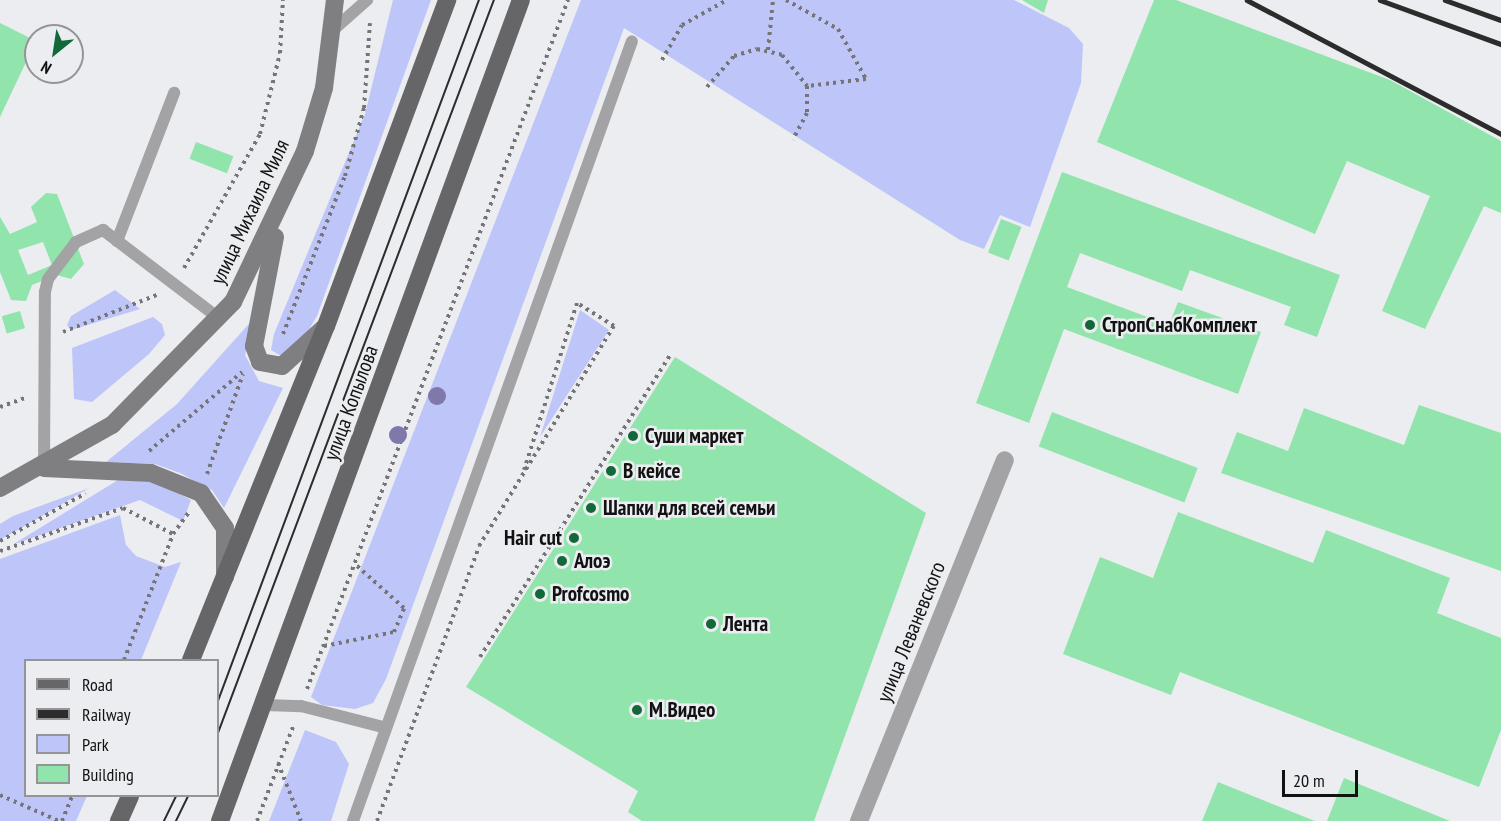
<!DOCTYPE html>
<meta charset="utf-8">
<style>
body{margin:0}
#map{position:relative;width:1501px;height:821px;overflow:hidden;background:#ecedf0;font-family:"PT Sans Narrow",sans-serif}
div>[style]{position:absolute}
.green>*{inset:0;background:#bec5f9}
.building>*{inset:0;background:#91e4ac;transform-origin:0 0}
.path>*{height:4px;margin-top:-2px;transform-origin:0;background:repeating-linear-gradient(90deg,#757577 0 3px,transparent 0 7.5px)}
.service>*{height:12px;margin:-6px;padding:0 6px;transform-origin:6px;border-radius:6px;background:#a3a3a5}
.minor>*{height:18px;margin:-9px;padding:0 9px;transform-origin:9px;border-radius:9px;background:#a3a3a5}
.secondary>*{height:18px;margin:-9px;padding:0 9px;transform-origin:9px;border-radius:9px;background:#7f7f82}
.primary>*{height:18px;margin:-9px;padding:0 9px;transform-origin:9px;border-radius:9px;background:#666669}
.tram>*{height:1.5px;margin:-0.75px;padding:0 0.75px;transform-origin:0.75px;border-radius:0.75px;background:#2c2c2d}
.rail>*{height:4.5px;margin:-2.25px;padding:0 2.25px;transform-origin:2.25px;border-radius:2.25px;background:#2c2c2d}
.trees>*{width:18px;height:18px;margin:-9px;border-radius:50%;background:#7e78ab}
.dots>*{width:16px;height:16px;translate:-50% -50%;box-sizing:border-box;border:3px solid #ecedf0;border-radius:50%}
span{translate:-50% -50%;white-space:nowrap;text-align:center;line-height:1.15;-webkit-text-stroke:5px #ecedf0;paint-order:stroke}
.street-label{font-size:21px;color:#121213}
.poi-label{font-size:21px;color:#121213;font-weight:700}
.left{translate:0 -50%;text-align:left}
.right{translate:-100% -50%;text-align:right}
.legend{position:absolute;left:24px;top:659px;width:195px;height:138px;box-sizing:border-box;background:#ecedf0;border:2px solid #959598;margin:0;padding:8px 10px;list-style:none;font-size:18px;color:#121213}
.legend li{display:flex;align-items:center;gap:12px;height:30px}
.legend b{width:30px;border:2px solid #959598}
.north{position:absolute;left:24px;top:24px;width:60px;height:60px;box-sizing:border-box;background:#ecedf0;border:2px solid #959598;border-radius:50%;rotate:210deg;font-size:16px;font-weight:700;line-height:24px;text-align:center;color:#121213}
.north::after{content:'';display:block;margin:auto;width:21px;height:27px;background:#13683a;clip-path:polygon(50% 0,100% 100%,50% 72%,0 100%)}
.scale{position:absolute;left:1282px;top:770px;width:76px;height:27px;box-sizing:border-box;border:3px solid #121213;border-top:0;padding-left:8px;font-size:18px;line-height:21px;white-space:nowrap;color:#121213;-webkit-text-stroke:4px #ecedf0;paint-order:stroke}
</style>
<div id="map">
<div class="green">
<i style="clip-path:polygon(393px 0,431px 0,317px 316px,301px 343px,281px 356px,271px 350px,274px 334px,365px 114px)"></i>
<i style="clip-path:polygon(581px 0,1014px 0,1069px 28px,1083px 44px,1081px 83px,1030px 227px,1000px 215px,984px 249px,960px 240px,624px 28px,386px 679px,373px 703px,355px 709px,322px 705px,311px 697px)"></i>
<i style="clip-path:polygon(115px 290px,140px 309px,71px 330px,67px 325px,71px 316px)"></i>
<i style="clip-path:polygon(580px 310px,609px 330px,540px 437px)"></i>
<i style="clip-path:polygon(257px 315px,245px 355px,259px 381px,283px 388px,224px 508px,212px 490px,180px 473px,155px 464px,106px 462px,177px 404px)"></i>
<i style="clip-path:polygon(153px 317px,162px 324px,165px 335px,149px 354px,92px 402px,74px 399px,72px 348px)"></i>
<i style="clip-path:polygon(118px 480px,157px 482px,191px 500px,183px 521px,140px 500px,12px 545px)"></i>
<i style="clip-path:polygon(89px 488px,37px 519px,0 540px,0 524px,13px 516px)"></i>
<i style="clip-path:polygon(120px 515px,126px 545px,136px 556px,165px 567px,181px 562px,141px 660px,26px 660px,26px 796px,87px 796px,76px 821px,0 821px,0 559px)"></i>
<i style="clip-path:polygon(305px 730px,336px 742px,349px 764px,331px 821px,269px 821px)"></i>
</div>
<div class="building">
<i style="clip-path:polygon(1022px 0,1048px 0,1044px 13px)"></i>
<i style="clip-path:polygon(1154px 0,1176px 0,1390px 80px,1501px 141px,1501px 213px,1484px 206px,1425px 329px,1382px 311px,1430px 196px,1347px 161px,1315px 234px,1097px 142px)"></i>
<i style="clip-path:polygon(0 23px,36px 41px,0 117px)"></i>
<i style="left:196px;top:142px;width:40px;height:18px;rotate:21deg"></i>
<i style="clip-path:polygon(1062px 172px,1340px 275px,1317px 337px,1284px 325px,1291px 307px,1190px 270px,1182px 291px,1080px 253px,1067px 287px,1169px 325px,1178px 302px,1261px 332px,1238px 394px,1064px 329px,1029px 423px,976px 403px)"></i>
<i style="clip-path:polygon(evenodd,46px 193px,57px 194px,84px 264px,71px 279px,57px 275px,32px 285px,26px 301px,11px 300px,0 272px,0 217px,10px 234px,37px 222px,31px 207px,46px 193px,43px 242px,52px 265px,28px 275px,18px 250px,43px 242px)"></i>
<i style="left:1001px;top:219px;width:22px;height:36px;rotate:21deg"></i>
<i style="left:20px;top:311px;width:18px;height:19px;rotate:74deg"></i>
<i style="clip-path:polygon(675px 357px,926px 513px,814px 821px,642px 821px,628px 812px,638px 791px,466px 687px)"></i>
<i style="clip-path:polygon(1419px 405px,1501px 433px,1501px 571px,1221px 473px,1237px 432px,1288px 451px,1304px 408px,1404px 445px)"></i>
<i style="left:1052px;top:412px;width:156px;height:37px;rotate:21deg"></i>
<i style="clip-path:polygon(1178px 512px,1313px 563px,1326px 530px,1450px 578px,1437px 613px,1501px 638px,1501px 730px,1479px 787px,1180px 672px,1171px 695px,1063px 654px,1100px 557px,1153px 578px)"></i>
<i style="clip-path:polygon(1344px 778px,1450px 821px,1327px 821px)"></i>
<i style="clip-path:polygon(1218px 782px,1315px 821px,1202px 821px)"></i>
</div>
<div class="path">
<i style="left:786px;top:0;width:60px;rotate:29.1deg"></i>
<i style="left:838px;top:29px;width:57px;rotate:60.8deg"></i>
<i style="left:866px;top:79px;width:59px;rotate:173.2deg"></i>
<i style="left:768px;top:50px;width:50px;rotate:-84.3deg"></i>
<i style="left:662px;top:60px;width:40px;rotate:-60.3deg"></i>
<i style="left:682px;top:25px;width:51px;rotate:-29.1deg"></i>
<i style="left:707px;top:87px;width:41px;rotate:-48.9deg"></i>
<i style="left:734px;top:56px;width:24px;rotate:-17deg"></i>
<i style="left:757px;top:49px;width:26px;rotate:13deg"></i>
<i style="left:782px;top:55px;width:40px;rotate:51deg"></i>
<i style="left:807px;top:86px;width:27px;rotate:90deg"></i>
<i style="left:807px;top:113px;width:30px;rotate:118deg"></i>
<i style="left:184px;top:268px;width:154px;rotate:-60.4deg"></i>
<i style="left:260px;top:134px;width:83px;rotate:-76.1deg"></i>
<i style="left:280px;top:53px;width:53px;rotate:-86.8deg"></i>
<i style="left:63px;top:332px;width:101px;rotate:-21.5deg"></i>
<i style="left:283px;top:334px;width:170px;rotate:-68.6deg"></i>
<i style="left:345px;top:176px;width:71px;rotate:-74.4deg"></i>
<i style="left:364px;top:108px;width:85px;rotate:-86deg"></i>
<i style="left:0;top:407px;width:29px;rotate:-20deg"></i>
<i style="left:149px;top:451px;width:122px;rotate:-40.3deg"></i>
<i style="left:207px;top:474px;width:106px;rotate:-70.2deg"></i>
<i style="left:0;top:541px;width:98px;rotate:-29.2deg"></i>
<i style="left:0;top:551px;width:130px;rotate:-19.3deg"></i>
<i style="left:123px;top:508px;width:56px;rotate:27.5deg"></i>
<i style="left:324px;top:646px;width:71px;rotate:-11.3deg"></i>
<i style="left:394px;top:632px;width:26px;rotate:-67deg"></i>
<i style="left:404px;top:608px;width:66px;rotate:-138.1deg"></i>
<i style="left:480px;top:657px;width:357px;rotate:-57.8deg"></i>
<i style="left:124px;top:660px;width:135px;rotate:-68.7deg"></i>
<i style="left:173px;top:534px;width:26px;rotate:-54deg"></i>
<i style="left:307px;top:689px;width:737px;rotate:-69.25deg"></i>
<i style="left:278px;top:763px;width:62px;rotate:68.4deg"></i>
<i style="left:0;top:795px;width:64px;rotate:23.8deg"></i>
<i style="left:62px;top:821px;width:27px;rotate:-68deg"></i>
<i style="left:257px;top:821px;width:104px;rotate:-69.1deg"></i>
<i style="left:377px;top:821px;width:293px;rotate:-69.6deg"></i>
<i style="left:479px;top:546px;width:258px;rotate:-58.5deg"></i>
<i style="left:614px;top:326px;width:44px;rotate:-148.1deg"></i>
<i style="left:577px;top:303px;width:175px;rotate:107.6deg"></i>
</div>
<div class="service">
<i style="left:332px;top:31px;width:47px;rotate:-41.5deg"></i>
<i style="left:117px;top:241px;width:159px;rotate:-68.9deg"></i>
<i style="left:44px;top:468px;width:176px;rotate:-89.7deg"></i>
<i style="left:45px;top:292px;width:13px;rotate:-77deg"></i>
<i style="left:48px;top:279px;width:46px;rotate:-52.9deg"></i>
<i style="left:76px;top:242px;width:30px;rotate:-24deg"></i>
<i style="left:103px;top:230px;width:147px;rotate:37.3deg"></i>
<i style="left:266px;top:705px;width:35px;rotate:2deg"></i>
<i style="left:301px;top:706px;width:85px;rotate:14.4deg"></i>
<i style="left:353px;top:821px;width:828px;rotate:-70.32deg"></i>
</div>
<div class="minor">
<i style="left:859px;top:821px;width:389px;rotate:-68deg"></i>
</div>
<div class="secondary">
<i style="left:275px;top:237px;width:111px;rotate:100.9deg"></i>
<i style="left:254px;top:346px;width:17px;rotate:69deg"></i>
<i style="left:260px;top:362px;width:22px;rotate:10deg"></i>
<i style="left:282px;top:366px;width:59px;rotate:-42.3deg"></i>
<i style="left:44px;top:468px;width:107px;rotate:2.7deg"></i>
<i style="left:151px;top:473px;width:54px;rotate:21.8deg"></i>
<i style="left:201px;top:493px;width:42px;rotate:55.6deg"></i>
<i style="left:225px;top:528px;width:49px;rotate:90deg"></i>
<i style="left:0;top:488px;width:129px;rotate:-29.4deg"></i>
<i style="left:112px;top:425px;width:173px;rotate:-45.5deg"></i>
<i style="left:233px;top:302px;width:167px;rotate:-64.5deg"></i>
<i style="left:305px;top:151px;width:66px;rotate:-73.2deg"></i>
<i style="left:324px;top:88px;width:89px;rotate:-82.9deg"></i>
</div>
<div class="primary">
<i style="left:191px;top:660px;width:360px;rotate:-68deg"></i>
<i style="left:326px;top:326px;width:348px;rotate:-69.6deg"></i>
<i style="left:119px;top:821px;width:27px;rotate:-66deg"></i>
<i style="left:220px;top:821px;width:874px;rotate:-69.87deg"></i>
</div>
<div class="tram">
<i style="left:218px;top:701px;width:748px;rotate:-69.58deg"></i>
<i style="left:218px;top:733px;width:783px;rotate:-69.37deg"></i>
<i style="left:164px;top:821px;width:28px;rotate:-64deg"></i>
<i style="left:176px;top:821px;width:28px;rotate:-64deg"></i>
</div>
<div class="rail">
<i style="left:1247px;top:0;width:287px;rotate:27.8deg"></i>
<i style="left:1380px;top:0;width:129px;rotate:20deg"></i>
<i style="left:1445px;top:0;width:59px;rotate:19.7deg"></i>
</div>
<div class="trees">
<i style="left:437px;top:396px"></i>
<i style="left:398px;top:435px"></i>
</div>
<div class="dots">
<i style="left:1090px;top:325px;background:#13683a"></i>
<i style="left:633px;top:436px;background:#13683a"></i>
<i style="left:611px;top:471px;background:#13683a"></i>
<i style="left:591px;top:508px;background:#13683a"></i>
<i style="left:574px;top:538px;background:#13683a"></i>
<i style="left:562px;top:561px;background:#13683a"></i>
<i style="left:540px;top:594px;background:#13683a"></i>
<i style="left:711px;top:624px;background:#13683a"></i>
<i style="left:637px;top:710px;background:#13683a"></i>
</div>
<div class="street-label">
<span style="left:250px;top:212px;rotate:-65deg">улица Михаила Миля</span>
<span style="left:351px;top:403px;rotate:-70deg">улица Копылова</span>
<span style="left:911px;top:632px;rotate:-68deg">улица Леваневского</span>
</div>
<div class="poi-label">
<span class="left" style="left:1102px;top:325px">СтропСнабКомплект</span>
<span class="left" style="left:645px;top:436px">Суши маркет</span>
<span class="left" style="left:623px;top:471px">В кейсе</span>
<span class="left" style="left:603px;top:508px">Шапки для всей семьи</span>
<span class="right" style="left:562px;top:538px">Hair cut</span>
<span class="left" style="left:574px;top:561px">Алоэ</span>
<span class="left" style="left:552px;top:594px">Profcosmo</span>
<span class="left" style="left:723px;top:624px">Лента</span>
<span class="left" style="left:649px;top:710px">М.Видео</span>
</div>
<ul class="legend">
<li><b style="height:8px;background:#666669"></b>Road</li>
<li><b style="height:8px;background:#2c2c2d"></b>Railway</li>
<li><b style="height:16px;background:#bec5f9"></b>Park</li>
<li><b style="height:16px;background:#91e4ac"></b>Building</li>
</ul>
<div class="north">N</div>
<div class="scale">20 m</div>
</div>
